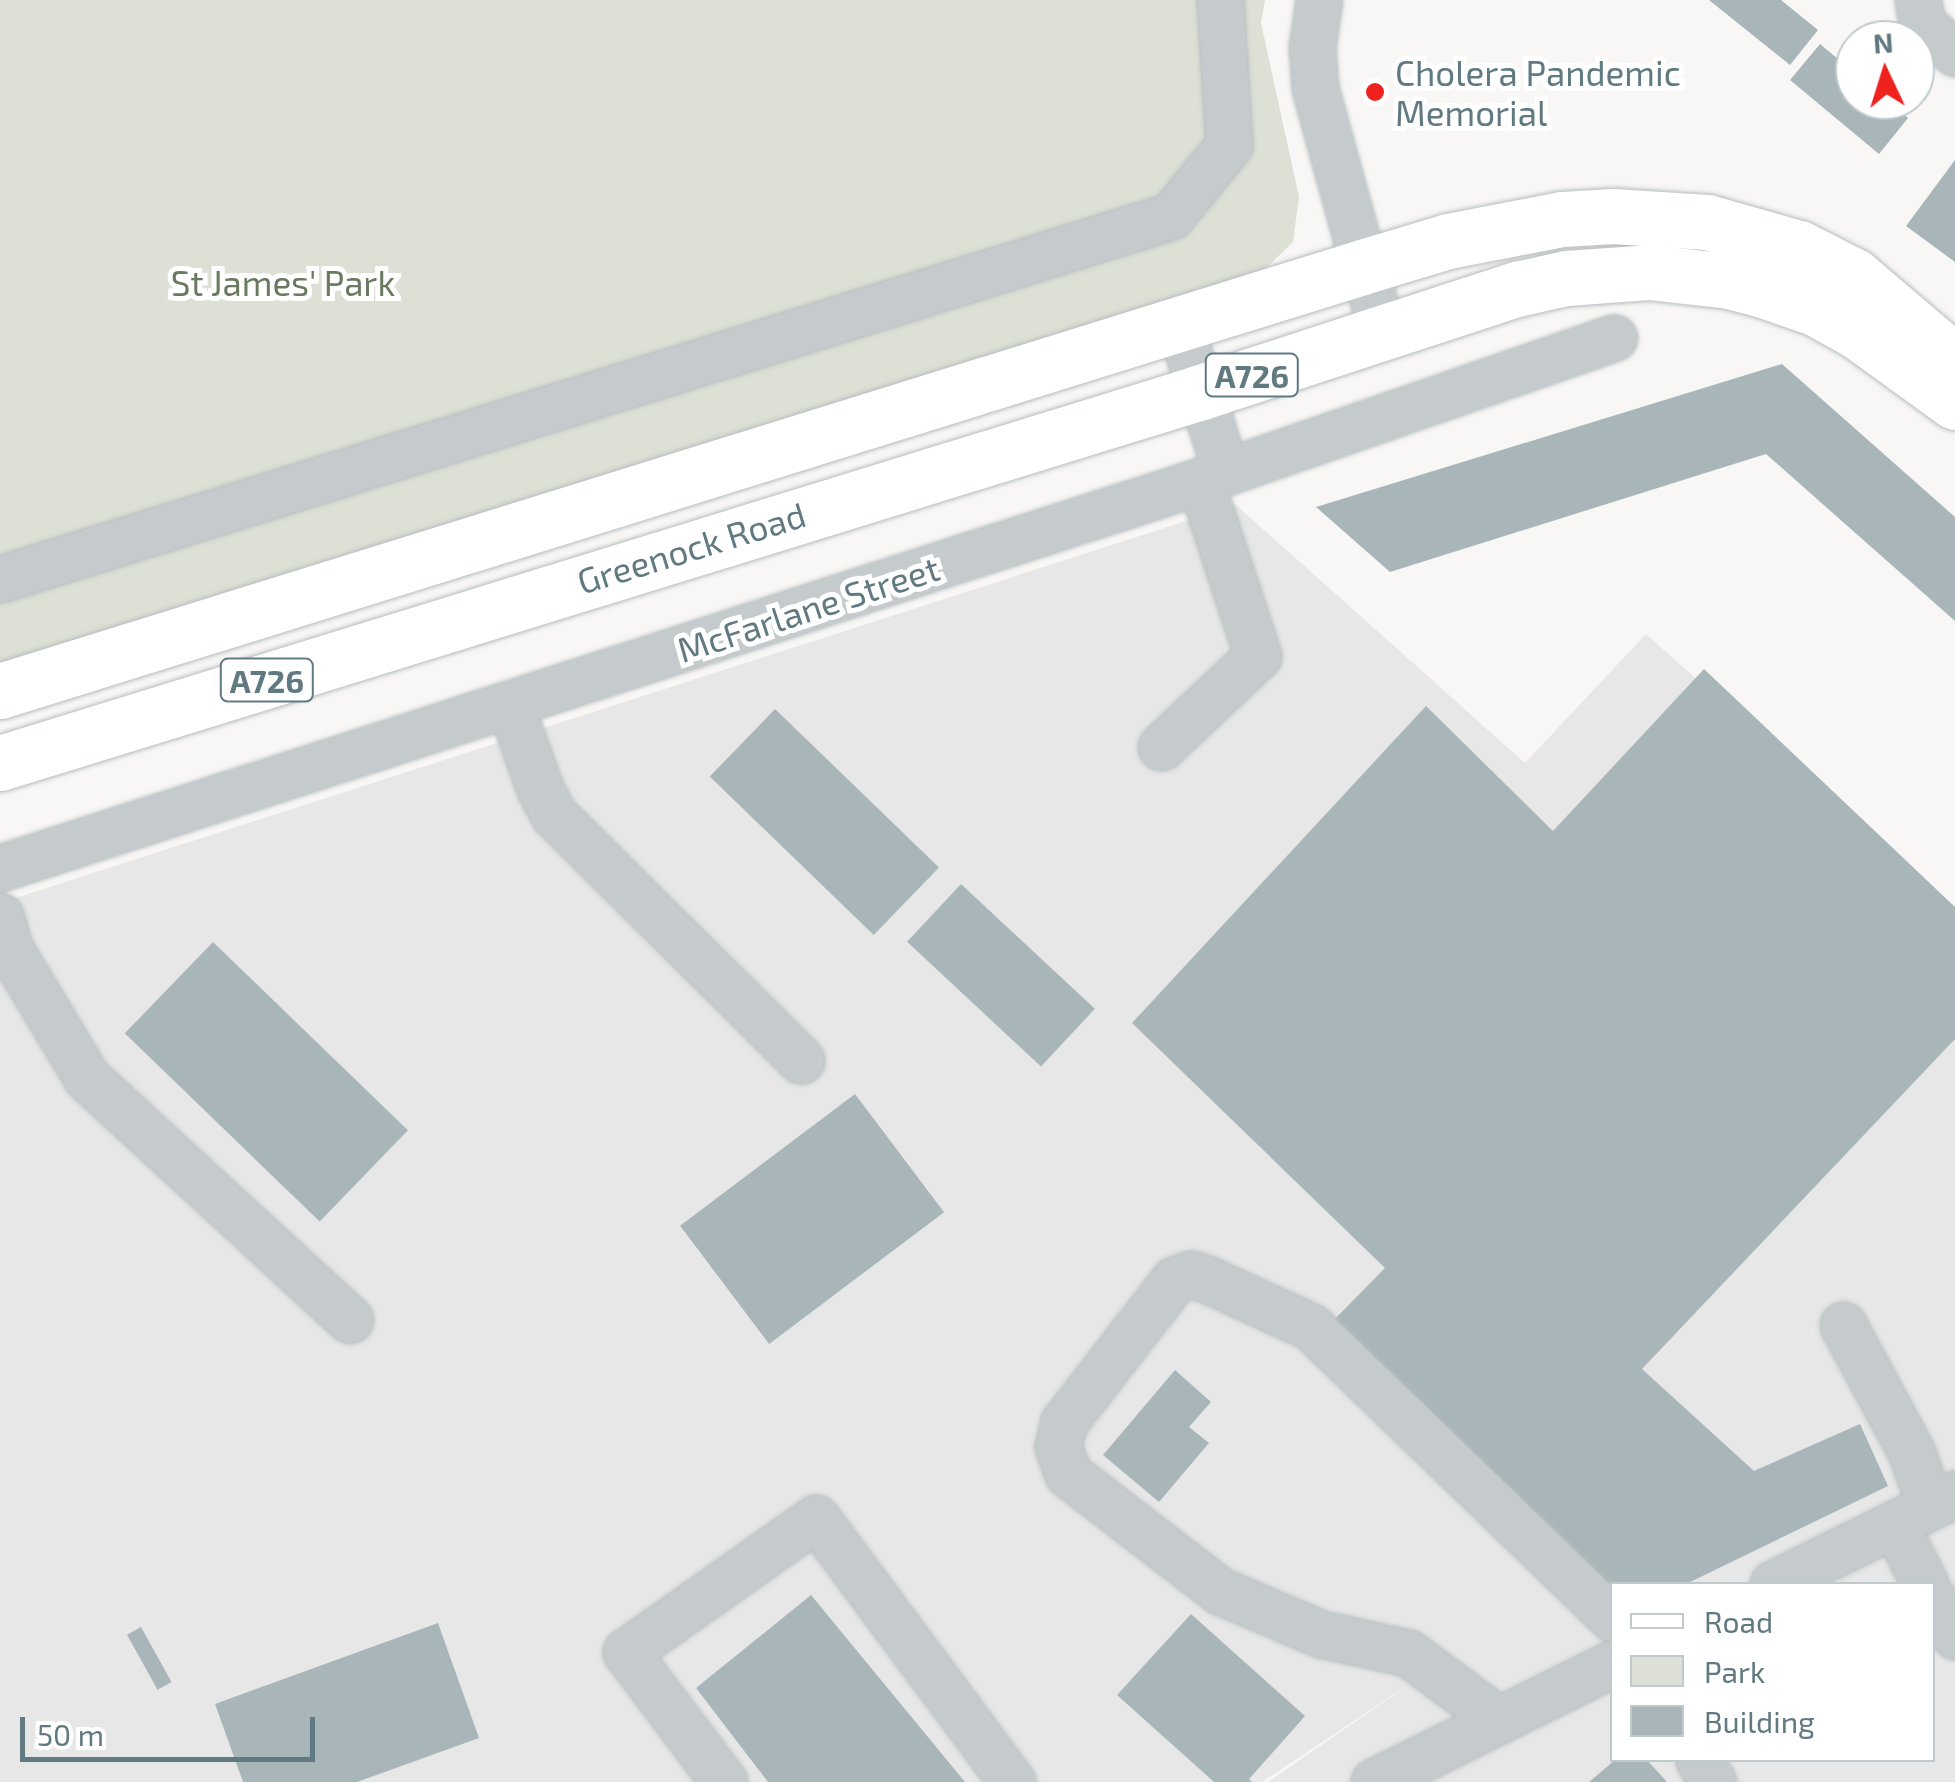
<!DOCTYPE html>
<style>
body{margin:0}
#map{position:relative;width:1955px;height:1782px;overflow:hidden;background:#f8f7f5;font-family:"Exo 2",sans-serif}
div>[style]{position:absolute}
.built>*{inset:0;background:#e6e7e6}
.green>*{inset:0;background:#dce0d5}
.building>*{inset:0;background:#a9b6b9;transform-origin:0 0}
.roads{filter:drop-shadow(0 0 2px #b6bdbf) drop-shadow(0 0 2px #b6bdbf)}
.minor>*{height:45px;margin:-22.5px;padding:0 22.5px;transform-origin:22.5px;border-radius:22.5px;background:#c5cbcd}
.major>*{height:55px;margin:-27.5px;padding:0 27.5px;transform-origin:27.5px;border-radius:27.5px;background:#fff}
.dots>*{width:28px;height:28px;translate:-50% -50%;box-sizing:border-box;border:5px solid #fff;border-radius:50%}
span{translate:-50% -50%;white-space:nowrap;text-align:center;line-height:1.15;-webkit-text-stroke:10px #fff;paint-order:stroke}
.shield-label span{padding:2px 8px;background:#fff;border:2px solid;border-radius:8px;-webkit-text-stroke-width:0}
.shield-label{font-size:32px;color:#617a82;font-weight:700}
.poi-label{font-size:35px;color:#617a82}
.left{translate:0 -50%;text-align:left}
.park-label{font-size:35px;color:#6a7a60}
.street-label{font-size:35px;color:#617a82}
.legend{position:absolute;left:1610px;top:1582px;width:325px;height:180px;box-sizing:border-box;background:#fff;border:2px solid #c0cacd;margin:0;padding:12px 18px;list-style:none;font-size:30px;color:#617a82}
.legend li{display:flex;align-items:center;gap:20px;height:50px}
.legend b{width:50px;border:2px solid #c0cacd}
.north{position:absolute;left:1835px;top:20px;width:100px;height:100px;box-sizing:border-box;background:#fff;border:2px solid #c0cacd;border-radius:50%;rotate:356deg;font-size:28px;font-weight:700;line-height:40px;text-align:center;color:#617a82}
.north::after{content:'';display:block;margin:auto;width:35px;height:45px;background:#f0221d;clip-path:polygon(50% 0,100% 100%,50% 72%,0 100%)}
.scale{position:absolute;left:20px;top:1717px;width:295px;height:45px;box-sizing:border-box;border:5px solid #617a82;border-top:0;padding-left:12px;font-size:30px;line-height:35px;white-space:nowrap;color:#617a82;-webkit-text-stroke:8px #fff;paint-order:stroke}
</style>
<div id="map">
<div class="built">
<i style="clip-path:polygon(evenodd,1236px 505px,1525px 763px,1646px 634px,1955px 909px,1955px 1782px,1268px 1782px,1423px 1675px,1262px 1782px,0 1782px,0 903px,1236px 505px,1612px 1584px,1932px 1584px,1932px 1760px,1612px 1760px,1612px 1584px)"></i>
</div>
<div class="green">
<i style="clip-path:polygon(0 0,1265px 0,1261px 23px,1299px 197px,1293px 242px,1260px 274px,0 664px)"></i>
</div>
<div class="building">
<i style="clip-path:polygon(1709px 0,1781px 0,1818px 30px,1790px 65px)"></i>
<i style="clip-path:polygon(1820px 44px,1855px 73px,1855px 100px,1887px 100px,1908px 118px,1879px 154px,1790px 80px)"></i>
<i style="clip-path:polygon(1955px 160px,1955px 262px,1906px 226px)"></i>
<i style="clip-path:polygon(1782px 364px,1955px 517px,1955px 621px,1766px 454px,1390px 572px,1316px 507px)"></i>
<i style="clip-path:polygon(1704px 669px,1955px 907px,1955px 1039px,1642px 1369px,1754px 1471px,1860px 1424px,1888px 1486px,1686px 1584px,1612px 1584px,1612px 1594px,1328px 1326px,1385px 1268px,1132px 1023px,1426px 706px,1553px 831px)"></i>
<i style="left:775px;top:709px;width:228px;height:94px;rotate:44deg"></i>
<i style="left:961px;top:884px;width:183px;height:79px;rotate:43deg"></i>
<i style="left:213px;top:942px;width:271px;height:127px;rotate:44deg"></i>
<i style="left:855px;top:1094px;width:148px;height:219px;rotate:53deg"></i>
<i style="clip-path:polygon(1175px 1370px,1211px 1402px,1189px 1427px,1209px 1443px,1159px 1502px,1103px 1455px)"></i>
<i style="clip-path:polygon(811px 1595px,965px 1782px,768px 1782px,696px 1688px)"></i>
<i style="clip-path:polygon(1191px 1614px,1305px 1716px,1249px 1779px,1252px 1782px,1214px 1782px,1117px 1695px)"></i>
<i style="clip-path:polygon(438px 1623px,479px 1738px,357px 1782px,243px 1782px,215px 1704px)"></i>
<i style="left:141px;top:1627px;width:63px;height:16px;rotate:61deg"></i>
<i style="clip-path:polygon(1615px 1760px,1647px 1760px,1667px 1782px,1589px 1782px)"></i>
</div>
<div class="roads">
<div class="minor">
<i style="left:1319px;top:0;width:48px;rotate:98.5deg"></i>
<i style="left:1312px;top:47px;width:41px;rotate:85.8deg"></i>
<i style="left:1315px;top:88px;width:252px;rotate:74.6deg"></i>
<i style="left:1918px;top:0;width:24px;rotate:81deg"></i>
<i style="left:1922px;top:24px;width:44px;rotate:41.3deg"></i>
<i style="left:1179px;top:323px;width:156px;rotate:72.5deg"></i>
<i style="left:0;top:579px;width:1226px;rotate:-17.22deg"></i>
<i style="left:1171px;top:216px;width:92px;rotate:-50.8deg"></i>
<i style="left:1229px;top:145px;width:145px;rotate:-93.6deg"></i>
<i style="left:510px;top:705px;width:89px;rotate:70.3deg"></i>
<i style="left:540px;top:789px;width:30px;rotate:62deg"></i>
<i style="left:554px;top:815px;width:348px;rotate:44.8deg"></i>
<i style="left:1161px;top:747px;width:133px;rotate:-43.2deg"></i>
<i style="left:1258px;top:656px;width:184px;rotate:-108.3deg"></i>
<i style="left:0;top:868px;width:1261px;rotate:-17.87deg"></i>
<i style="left:1200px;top:481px;width:438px;rotate:-19.1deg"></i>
<i style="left:0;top:916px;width:33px;rotate:74deg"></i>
<i style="left:9px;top:948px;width:152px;rotate:59deg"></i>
<i style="left:87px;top:1078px;width:357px;rotate:42.6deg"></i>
<i style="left:1843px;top:1325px;width:145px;rotate:61.7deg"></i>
<i style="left:1912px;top:1453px;width:56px;rotate:71.2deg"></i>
<i style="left:1894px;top:1524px;width:68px;rotate:62.7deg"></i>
<i style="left:1773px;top:1584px;width:203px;rotate:-26.3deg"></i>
<i style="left:1932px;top:1598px;width:44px;rotate:58.8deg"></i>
<i style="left:1499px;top:1720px;width:113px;rotate:-143.6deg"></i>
<i style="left:1408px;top:1653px;width:89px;rotate:-167.7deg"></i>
<i style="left:1321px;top:1634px;width:110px;rotate:-156.9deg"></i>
<i style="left:1220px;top:1591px;width:192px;rotate:-142.4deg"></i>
<i style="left:1068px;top:1474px;width:29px;rotate:-110deg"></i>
<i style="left:1058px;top:1447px;width:26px;rotate:-77deg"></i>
<i style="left:1064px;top:1422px;width:180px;rotate:-52.2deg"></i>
<i style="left:1174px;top:1280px;width:18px;rotate:-19deg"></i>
<i style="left:1191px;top:1274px;width:19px;rotate:18deg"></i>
<i style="left:1209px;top:1280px;width:112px;rotate:24.7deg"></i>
<i style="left:1311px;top:1327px;width:419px;rotate:44deg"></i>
<i style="left:1699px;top:1760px;width:26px;rotate:58deg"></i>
<i style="left:724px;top:1782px;width:163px;rotate:-127deg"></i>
<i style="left:626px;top:1652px;width:232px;rotate:-35.2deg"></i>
<i style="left:816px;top:1518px;width:329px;rotate:53.4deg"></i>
<i style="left:1374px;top:1782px;width:266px;rotate:-26.4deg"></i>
</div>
<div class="major">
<i style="left:0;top:691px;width:1426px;rotate:-17.29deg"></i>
<i style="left:1362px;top:267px;width:90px;rotate:-16.8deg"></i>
<i style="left:1448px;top:241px;width:116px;rotate:-10.9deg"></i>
<i style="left:1562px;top:219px;width:51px;rotate:-3.4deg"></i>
<i style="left:1613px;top:216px;width:94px;rotate:3.7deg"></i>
<i style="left:1707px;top:222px;width:96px;rotate:15.8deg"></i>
<i style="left:1799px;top:248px;width:62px;rotate:27deg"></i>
<i style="left:1854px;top:276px;width:133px;rotate:40.4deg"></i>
<i style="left:0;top:763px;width:1254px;rotate:-17.16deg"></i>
<i style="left:1198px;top:393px;width:336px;rotate:-18.1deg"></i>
<i style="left:1517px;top:289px;width:50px;rotate:-12.7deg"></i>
<i style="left:1566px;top:278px;width:83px;rotate:-4.1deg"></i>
<i style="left:1649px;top:272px;width:81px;rotate:6.4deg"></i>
<i style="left:1729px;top:281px;width:35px;rotate:15deg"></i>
<i style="left:1763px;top:290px;width:55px;rotate:19.1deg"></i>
<i style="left:1815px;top:308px;width:48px;rotate:28.7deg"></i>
<i style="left:1857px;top:331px;width:121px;rotate:35.9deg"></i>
</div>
</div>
<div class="dots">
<i style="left:1375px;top:92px;background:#f0221d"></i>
</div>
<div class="shield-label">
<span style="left:1252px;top:375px">A726</span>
<span style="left:267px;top:680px">A726</span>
</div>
<div class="poi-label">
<span class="left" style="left:1395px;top:92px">Cholera Pandemic<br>Memorial</span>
</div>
<div class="park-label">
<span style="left:283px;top:282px">St James' Park</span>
</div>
<div class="street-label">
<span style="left:691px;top:547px;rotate:-17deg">Greenock Road</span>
<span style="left:808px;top:608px;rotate:-18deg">McFarlane Street</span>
</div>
<ul class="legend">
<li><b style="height:12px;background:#fff"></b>Road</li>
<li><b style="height:28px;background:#dce0d5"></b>Park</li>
<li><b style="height:28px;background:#a9b6b9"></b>Building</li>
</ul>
<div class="north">N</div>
<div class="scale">50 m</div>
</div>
